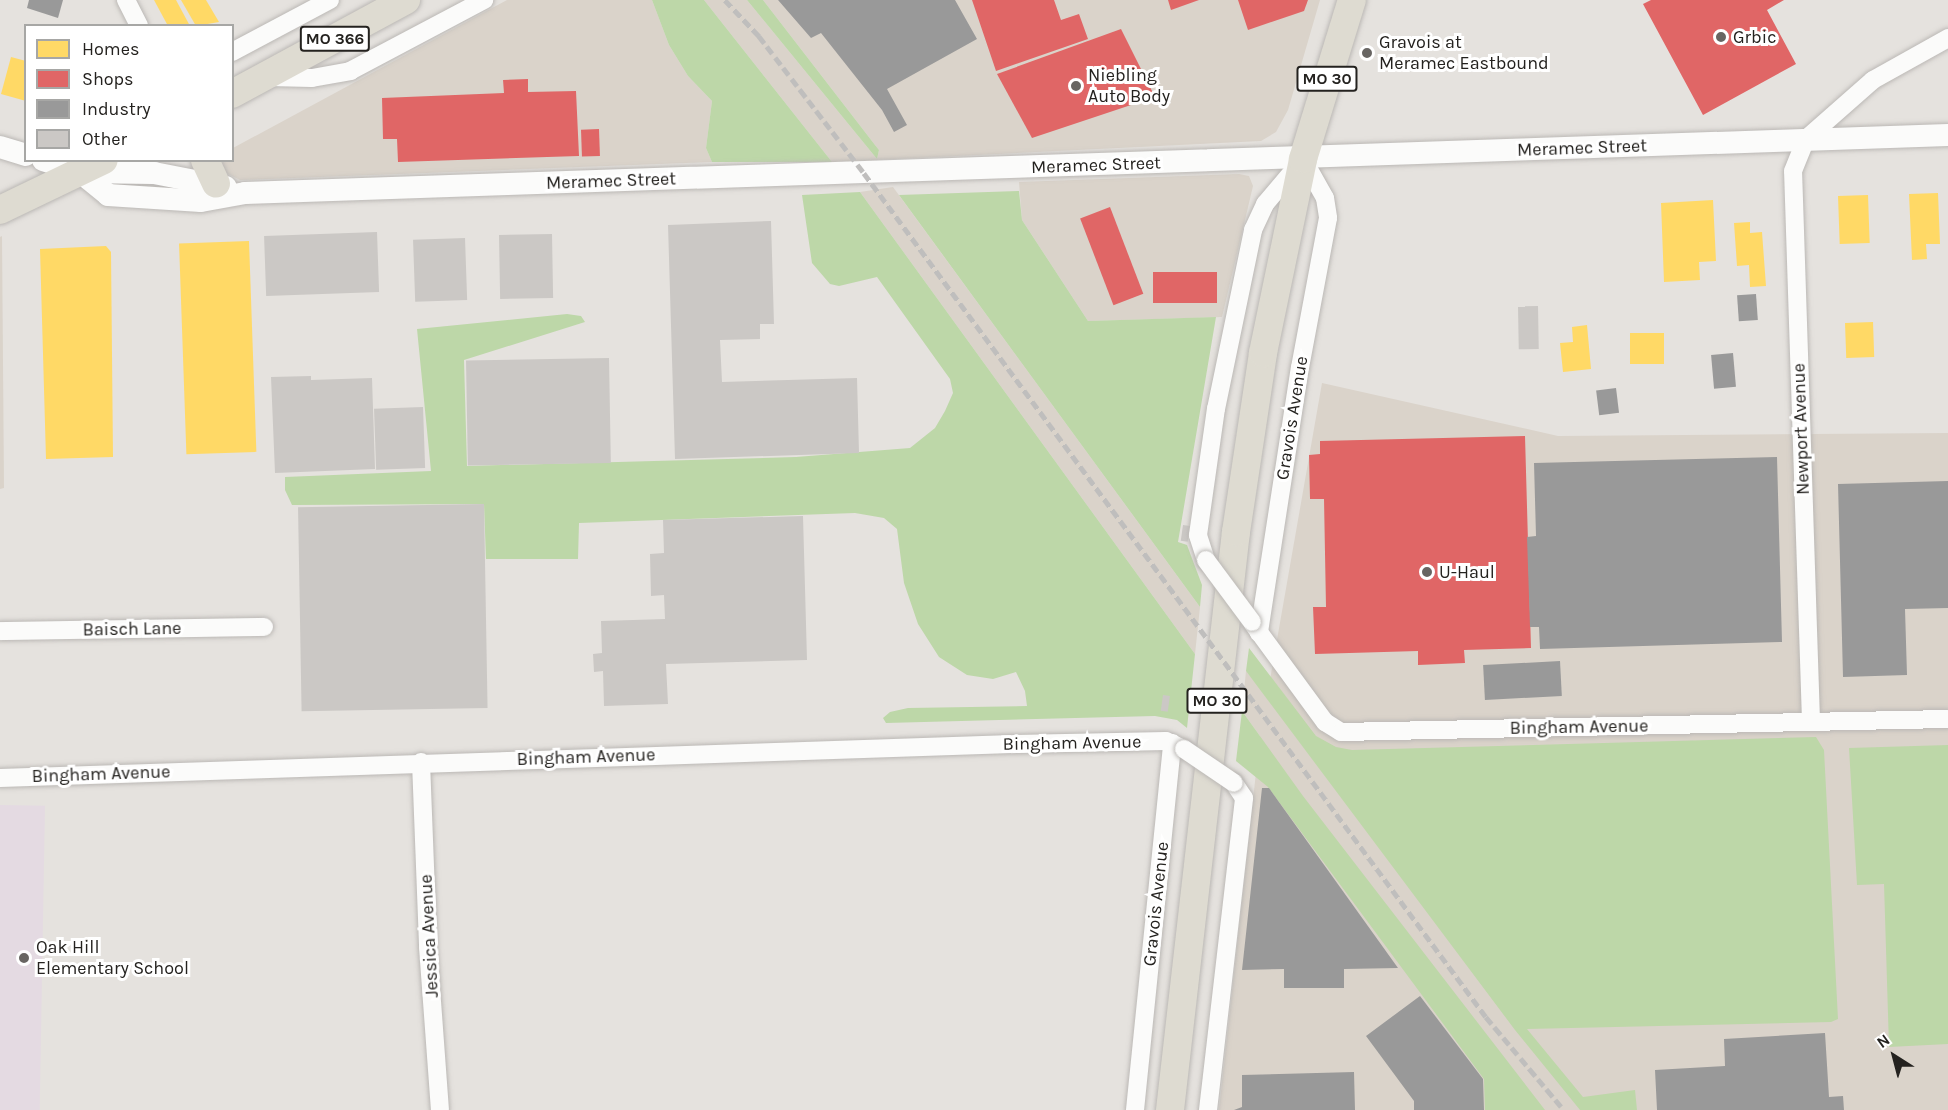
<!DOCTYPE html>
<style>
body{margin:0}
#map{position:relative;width:1948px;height:1110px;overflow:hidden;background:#e5e2de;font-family:Karla,sans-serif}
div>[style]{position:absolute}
.built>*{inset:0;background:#dad3ca}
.education>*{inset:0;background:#e4dae2;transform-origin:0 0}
.green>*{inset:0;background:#bdd7a8}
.homes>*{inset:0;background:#ffd966;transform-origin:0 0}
.shops>*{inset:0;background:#e06666;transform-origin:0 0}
.industry>*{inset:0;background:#999;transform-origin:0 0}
.building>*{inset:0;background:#cbc8c5;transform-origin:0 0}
.roads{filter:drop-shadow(0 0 2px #bbb8b5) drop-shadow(0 0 2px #bbb8b5)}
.minor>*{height:18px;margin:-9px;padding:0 9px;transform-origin:9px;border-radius:9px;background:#fbfbfa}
.tertiary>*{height:22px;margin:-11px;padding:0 11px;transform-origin:11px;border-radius:11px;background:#fbfbfa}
.primary>*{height:28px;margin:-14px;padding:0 14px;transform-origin:14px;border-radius:14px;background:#dedbd1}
.rail>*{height:4.5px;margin-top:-2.25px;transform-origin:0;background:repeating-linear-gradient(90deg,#bfbebd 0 9px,transparent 0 13.5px)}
.bridges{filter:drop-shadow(0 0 2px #bbb8b5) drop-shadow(0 0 2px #bbb8b5)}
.minor-bridge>*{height:18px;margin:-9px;padding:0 9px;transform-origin:9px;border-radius:9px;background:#fbfbfa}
.dots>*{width:16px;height:16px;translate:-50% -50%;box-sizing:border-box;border:3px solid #fff;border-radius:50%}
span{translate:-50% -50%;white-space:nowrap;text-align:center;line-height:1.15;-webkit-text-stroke:6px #fff;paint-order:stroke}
.shield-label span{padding:2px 4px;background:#fff;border:2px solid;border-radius:4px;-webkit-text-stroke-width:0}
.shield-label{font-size:16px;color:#24221f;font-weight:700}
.poi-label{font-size:18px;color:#24221f}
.left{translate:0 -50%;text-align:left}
.street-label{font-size:18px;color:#24221f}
.legend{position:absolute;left:24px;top:24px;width:210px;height:138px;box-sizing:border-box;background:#fff;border:2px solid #a7a7a5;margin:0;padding:8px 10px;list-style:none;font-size:18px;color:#24221f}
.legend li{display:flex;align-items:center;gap:12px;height:30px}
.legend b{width:30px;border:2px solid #a7a7a5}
.north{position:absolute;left:1864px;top:1026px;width:60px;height:60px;-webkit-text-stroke:4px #fff;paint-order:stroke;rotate:324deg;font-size:16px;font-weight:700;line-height:24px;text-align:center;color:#24221f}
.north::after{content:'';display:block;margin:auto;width:21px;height:27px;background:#24221f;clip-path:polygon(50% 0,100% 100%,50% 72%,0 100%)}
</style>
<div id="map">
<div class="built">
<i style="clip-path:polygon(507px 0,652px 0,669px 45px,688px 76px,712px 101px,706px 148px,712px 162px,240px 180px,224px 172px,222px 161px,232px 160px,233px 148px)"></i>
<i style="clip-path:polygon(704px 0,747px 0,877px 159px,879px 150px,875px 145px,763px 0,1320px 0,1288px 110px,1276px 132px,1261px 141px,832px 162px)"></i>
<i style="clip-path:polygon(1239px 174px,1249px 176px,1253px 186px,1222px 317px,1088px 321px,1022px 220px,1019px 182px)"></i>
<i style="clip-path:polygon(893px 187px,1200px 607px,1195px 654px,860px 192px)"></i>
<i style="clip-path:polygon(2px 236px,4px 488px,0 489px,0 237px)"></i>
<i style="clip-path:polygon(1322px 383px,1558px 436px,1948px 433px,1948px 1110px,1219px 1110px,1260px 736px,1242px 711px,1246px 671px,1267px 697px)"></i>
</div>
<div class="education">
<i style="left:0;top:805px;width:45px;height:305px;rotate:1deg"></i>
</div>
<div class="green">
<i style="clip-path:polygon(652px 0,704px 0,832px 162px,712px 162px,706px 148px,712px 101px,688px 76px,669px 45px)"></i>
<i style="clip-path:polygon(747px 0,763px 0,875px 145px,879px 150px,877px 159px)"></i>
<i style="clip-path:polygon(1019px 191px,1022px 220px,1088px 321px,1216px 317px,1178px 542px,1187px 545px,1202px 585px,1200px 607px,899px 195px)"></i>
<i style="clip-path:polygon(860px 192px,1195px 654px,1187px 728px,1177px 720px,1155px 716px,886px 723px,883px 718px,890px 712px,908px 708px,1027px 706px,1025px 691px,1016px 672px,993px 679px,967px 675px,939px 657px,918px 624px,904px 583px,897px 529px,884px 518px,855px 513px,579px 523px,578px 559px,486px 559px,484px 504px,292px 505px,285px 490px,285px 477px,431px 471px,417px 329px,567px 314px,581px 316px,585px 322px,464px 360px,467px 466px,796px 457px,910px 448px,935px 428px,945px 411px,953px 393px,950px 379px,877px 277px,839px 286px,830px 284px,812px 263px,802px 195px)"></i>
<i style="clip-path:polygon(1249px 648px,1316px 736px,1336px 747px,1352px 750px,1816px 737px,1824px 750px,1838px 1019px,1831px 1022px,1527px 1029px,1583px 1097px,1635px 1090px,1637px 1110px,1580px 1110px,1515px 1030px,1246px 671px)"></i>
<i style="clip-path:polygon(1242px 711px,1303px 796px,1545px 1110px,1485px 1110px,1484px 1079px,1268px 787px,1236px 761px)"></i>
<i style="clip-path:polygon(1948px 745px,1948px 1044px,1889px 1047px,1884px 884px,1857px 885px,1849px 748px)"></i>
</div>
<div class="homes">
<i style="clip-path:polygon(154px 0,176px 0,190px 26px,168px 26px)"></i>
<i style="clip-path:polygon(181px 0,206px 0,219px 22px,196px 26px)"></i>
<i style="clip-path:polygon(11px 57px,26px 61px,26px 101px,1px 94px)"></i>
<i style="clip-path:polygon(1938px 193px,1940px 244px,1926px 244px,1927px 259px,1912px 260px,1909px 194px)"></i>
<i style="left:1868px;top:195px;width:48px;height:30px;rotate:88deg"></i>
<i style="clip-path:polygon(1713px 200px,1716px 261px,1699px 262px,1700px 280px,1664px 282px,1661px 203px)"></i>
<i style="clip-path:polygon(1750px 222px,1750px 233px,1762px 232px,1766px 286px,1750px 287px,1749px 265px,1737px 266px,1734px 223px)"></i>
<i style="left:249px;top:241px;width:211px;height:70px;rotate:88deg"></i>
<i style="clip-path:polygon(106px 246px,111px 252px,113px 457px,46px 459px,40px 249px)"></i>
<i style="left:1873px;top:322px;width:35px;height:28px;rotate:88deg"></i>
<i style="clip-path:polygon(1587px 325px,1591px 369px,1563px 372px,1560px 343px,1573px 342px,1572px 327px)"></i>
<i style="left:1664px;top:333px;width:31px;height:34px;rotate:90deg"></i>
</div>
<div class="shops">
<i style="clip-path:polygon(972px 0,1054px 0,1061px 20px,1079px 14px,1088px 39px,996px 71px)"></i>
<i style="clip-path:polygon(1168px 0,1199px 0,1171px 10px)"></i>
<i style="clip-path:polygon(1238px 0,1308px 0,1304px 11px,1248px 30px)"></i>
<i style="clip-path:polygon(1651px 0,1784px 0,1767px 10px,1796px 64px,1703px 115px,1643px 4px)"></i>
<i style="clip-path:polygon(1121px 29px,1155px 97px,1032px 138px,997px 74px)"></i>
<i style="clip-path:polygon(528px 79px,528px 92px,576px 91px,579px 156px,398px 162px,397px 139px,383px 139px,382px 98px,504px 93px,503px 80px)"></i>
<i style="left:599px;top:129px;width:27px;height:18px;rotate:88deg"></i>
<i style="left:1110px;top:207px;width:93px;height:32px;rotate:69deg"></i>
<i style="left:1217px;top:272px;width:31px;height:64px;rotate:90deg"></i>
<i style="clip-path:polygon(1525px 436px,1531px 648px,1464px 650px,1465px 663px,1418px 665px,1418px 651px,1315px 654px,1313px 607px,1326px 607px,1324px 499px,1310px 499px,1309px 455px,1320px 454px,1320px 441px)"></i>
</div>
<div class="industry">
<i style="clip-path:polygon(29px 0,63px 0,58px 18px,27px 8px)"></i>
<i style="clip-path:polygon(778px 0,955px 0,977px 39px,887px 89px,907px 125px,894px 132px,882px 110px,821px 33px,811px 38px)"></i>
<i style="left:1756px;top:294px;width:26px;height:19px;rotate:86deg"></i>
<i style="left:1733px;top:353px;width:34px;height:22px;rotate:85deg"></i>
<i style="left:1616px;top:388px;width:25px;height:20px;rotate:83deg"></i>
<i style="clip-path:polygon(1777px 457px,1782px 642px,1540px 649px,1539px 627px,1530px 627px,1527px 537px,1536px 536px,1534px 463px)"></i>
<i style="clip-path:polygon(1948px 481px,1948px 608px,1905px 609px,1907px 675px,1843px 677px,1838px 484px)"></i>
<i style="left:1560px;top:661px;width:35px;height:77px;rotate:87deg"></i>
<i style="clip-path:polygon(1262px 788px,1269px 788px,1398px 968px,1344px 969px,1344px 988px,1284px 988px,1284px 969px,1242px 970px)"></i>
<i style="clip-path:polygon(1420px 996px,1483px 1079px,1484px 1110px,1414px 1110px,1414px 1101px,1366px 1036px)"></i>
<i style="clip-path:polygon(1825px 1033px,1829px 1097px,1843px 1096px,1844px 1110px,1657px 1110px,1655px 1070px,1725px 1066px,1724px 1039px)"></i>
<i style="clip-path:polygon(1354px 1072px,1355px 1110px,1234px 1110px,1242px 1107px,1242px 1075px)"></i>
</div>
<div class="building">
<i style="clip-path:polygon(771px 221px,774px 324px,760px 324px,760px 339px,720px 340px,722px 382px,857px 378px,859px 453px,675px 459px,668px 225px)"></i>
<i style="left:377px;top:232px;width:60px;height:113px;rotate:88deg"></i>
<i style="left:552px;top:234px;width:64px;height:53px;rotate:89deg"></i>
<i style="left:465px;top:238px;width:62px;height:52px;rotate:88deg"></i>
<i style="left:1538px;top:306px;width:43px;height:20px;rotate:89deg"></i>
<i style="left:609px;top:358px;width:105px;height:143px;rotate:89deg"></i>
<i style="clip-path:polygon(311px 376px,311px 380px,372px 378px,375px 469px,275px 473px,271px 377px)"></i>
<i style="left:423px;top:407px;width:61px;height:49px;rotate:88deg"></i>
<i style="left:484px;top:504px;width:204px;height:186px;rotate:89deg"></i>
<i style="clip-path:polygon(803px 516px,807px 660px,666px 664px,668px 704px,604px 706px,603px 671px,594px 672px,593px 654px,602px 653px,601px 621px,665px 619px,664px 595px,651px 596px,650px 554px,664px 553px,663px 520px)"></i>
<i style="left:1183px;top:525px;width:7px;height:16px;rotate:8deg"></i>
<i style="left:1163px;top:695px;width:7px;height:16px;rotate:8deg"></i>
</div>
<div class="roads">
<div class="minor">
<i style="left:126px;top:0;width:29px;rotate:63deg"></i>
<i style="left:232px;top:52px;width:111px;rotate:-28deg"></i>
<i style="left:269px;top:77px;width:43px;rotate:1.3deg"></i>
<i style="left:312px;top:78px;width:39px;rotate:-10deg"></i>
<i style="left:350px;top:71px;width:152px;rotate:-27.9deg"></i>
<i style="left:1206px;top:560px;width:26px;rotate:-108deg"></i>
<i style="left:1198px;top:535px;width:127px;rotate:-81.9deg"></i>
<i style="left:1216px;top:409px;width:183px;rotate:-78.3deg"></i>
<i style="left:1253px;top:230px;width:29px;rotate:-65deg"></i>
<i style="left:1265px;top:204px;width:59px;rotate:-49.8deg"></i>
<i style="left:1303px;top:159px;width:45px;rotate:60.6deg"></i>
<i style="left:1325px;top:198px;width:20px;rotate:81deg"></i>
<i style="left:1328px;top:218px;width:152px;rotate:100.6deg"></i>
<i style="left:1300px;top:367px;width:269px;rotate:98.8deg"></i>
<i style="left:1253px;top:624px;width:122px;rotate:53.7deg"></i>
<i style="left:1325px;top:722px;width:19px;rotate:32deg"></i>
<i style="left:1341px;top:732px;width:607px;rotate:-1.23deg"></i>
<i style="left:0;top:631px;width:264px;rotate:-0.9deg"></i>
<i style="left:1811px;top:721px;width:550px;rotate:-91.87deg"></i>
<i style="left:1793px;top:171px;width:35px;rotate:-68deg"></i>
<i style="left:1806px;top:139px;width:89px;rotate:-41.4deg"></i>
<i style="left:1873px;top:80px;width:86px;rotate:-29.2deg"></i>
<i style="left:421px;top:762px;width:185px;rotate:87.8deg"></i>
<i style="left:428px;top:947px;width:163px;rotate:85.8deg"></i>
<i style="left:0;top:778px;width:1017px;rotate:-1.92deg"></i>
<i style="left:1016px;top:744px;width:150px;rotate:-1.1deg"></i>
<i style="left:1166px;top:741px;width:20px;rotate:24deg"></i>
<i style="left:1135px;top:1110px;width:369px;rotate:-84.2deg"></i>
<i style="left:1208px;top:1110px;width:314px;rotate:-83.4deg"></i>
<i style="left:1244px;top:798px;width:18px;rotate:-124deg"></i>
</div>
<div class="tertiary">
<i style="left:0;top:147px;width:27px;rotate:17deg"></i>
<i style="left:43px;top:160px;width:39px;rotate:18deg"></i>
<i style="left:80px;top:172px;width:74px;rotate:0.8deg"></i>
<i style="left:154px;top:173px;width:73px;rotate:11deg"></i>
<i style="left:80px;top:172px;width:36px;rotate:39deg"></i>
<i style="left:108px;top:195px;width:93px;rotate:3.7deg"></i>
<i style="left:201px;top:201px;width:45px;rotate:-10.3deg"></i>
<i style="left:245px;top:193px;width:1704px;rotate:-1.95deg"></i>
</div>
<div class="primary">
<i style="left:232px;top:94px;width:198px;rotate:-28.4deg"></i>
<i style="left:205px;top:160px;width:26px;rotate:65deg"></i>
<i style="left:0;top:210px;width:115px;rotate:-25.7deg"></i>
<i style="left:1170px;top:1110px;width:582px;rotate:-83.49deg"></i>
<i style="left:1236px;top:532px;width:181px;rotate:-81.4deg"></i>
<i style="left:1263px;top:353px;width:198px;rotate:-78.3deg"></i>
<i style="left:1303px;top:159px;width:166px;rotate:-72.9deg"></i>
</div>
</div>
<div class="rail">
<i style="left:725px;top:0;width:50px;rotate:46.6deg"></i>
<i style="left:759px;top:36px;width:173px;rotate:52.5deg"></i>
<i style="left:864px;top:173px;width:1048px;rotate:53.61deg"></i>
<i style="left:1486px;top:1017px;width:121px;rotate:50deg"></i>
</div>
<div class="bridges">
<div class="minor-bridge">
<i style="left:1206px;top:560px;width:77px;rotate:53.4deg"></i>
<i style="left:1184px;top:749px;width:60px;rotate:34.2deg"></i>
</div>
</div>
<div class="dots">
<i style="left:1721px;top:37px;background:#686562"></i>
<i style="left:1367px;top:53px;background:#686562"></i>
<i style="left:1076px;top:86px;background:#686562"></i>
<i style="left:1427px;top:572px;background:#686562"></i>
<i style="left:24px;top:958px;background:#686562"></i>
</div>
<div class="shield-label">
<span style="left:335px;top:39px">MO 366</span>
<span style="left:1327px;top:79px">MO 30</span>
<span style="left:1217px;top:701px">MO 30</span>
</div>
<div class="poi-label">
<span class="left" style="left:1733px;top:37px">Grbic</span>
<span class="left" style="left:1379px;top:53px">Gravois at<br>Meramec Eastbound</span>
<span class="left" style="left:1088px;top:86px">Niebling<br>Auto Body</span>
<span class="left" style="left:1439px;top:572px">U-Haul</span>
<span class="left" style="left:36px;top:958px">Oak Hill<br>Elementary School</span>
</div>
<div class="street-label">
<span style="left:1582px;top:148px;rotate:-2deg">Meramec Street</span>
<span style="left:1096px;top:165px;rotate:-2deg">Meramec Street</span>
<span style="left:611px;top:181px;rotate:-2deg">Meramec Street</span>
<span style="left:1292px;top:418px;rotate:-81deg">Gravois Avenue</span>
<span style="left:1801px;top:429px;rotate:-92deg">Newport Avenue</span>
<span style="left:132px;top:629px;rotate:-1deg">Baisch Lane</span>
<span style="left:1579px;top:727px;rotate:-1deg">Bingham Avenue</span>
<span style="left:1072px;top:743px;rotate:-1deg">Bingham Avenue</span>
<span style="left:586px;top:757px;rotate:-2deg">Bingham Avenue</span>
<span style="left:101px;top:774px;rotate:-2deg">Bingham Avenue</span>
<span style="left:1156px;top:904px;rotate:-84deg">Gravois Avenue</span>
<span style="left:429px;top:936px;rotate:-93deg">Jessica Avenue</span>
</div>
<ul class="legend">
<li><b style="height:16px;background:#ffd966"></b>Homes</li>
<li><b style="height:16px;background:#e06666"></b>Shops</li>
<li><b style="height:16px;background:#999"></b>Industry</li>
<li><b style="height:16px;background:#cbc8c5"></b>Other</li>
</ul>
<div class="north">N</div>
</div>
